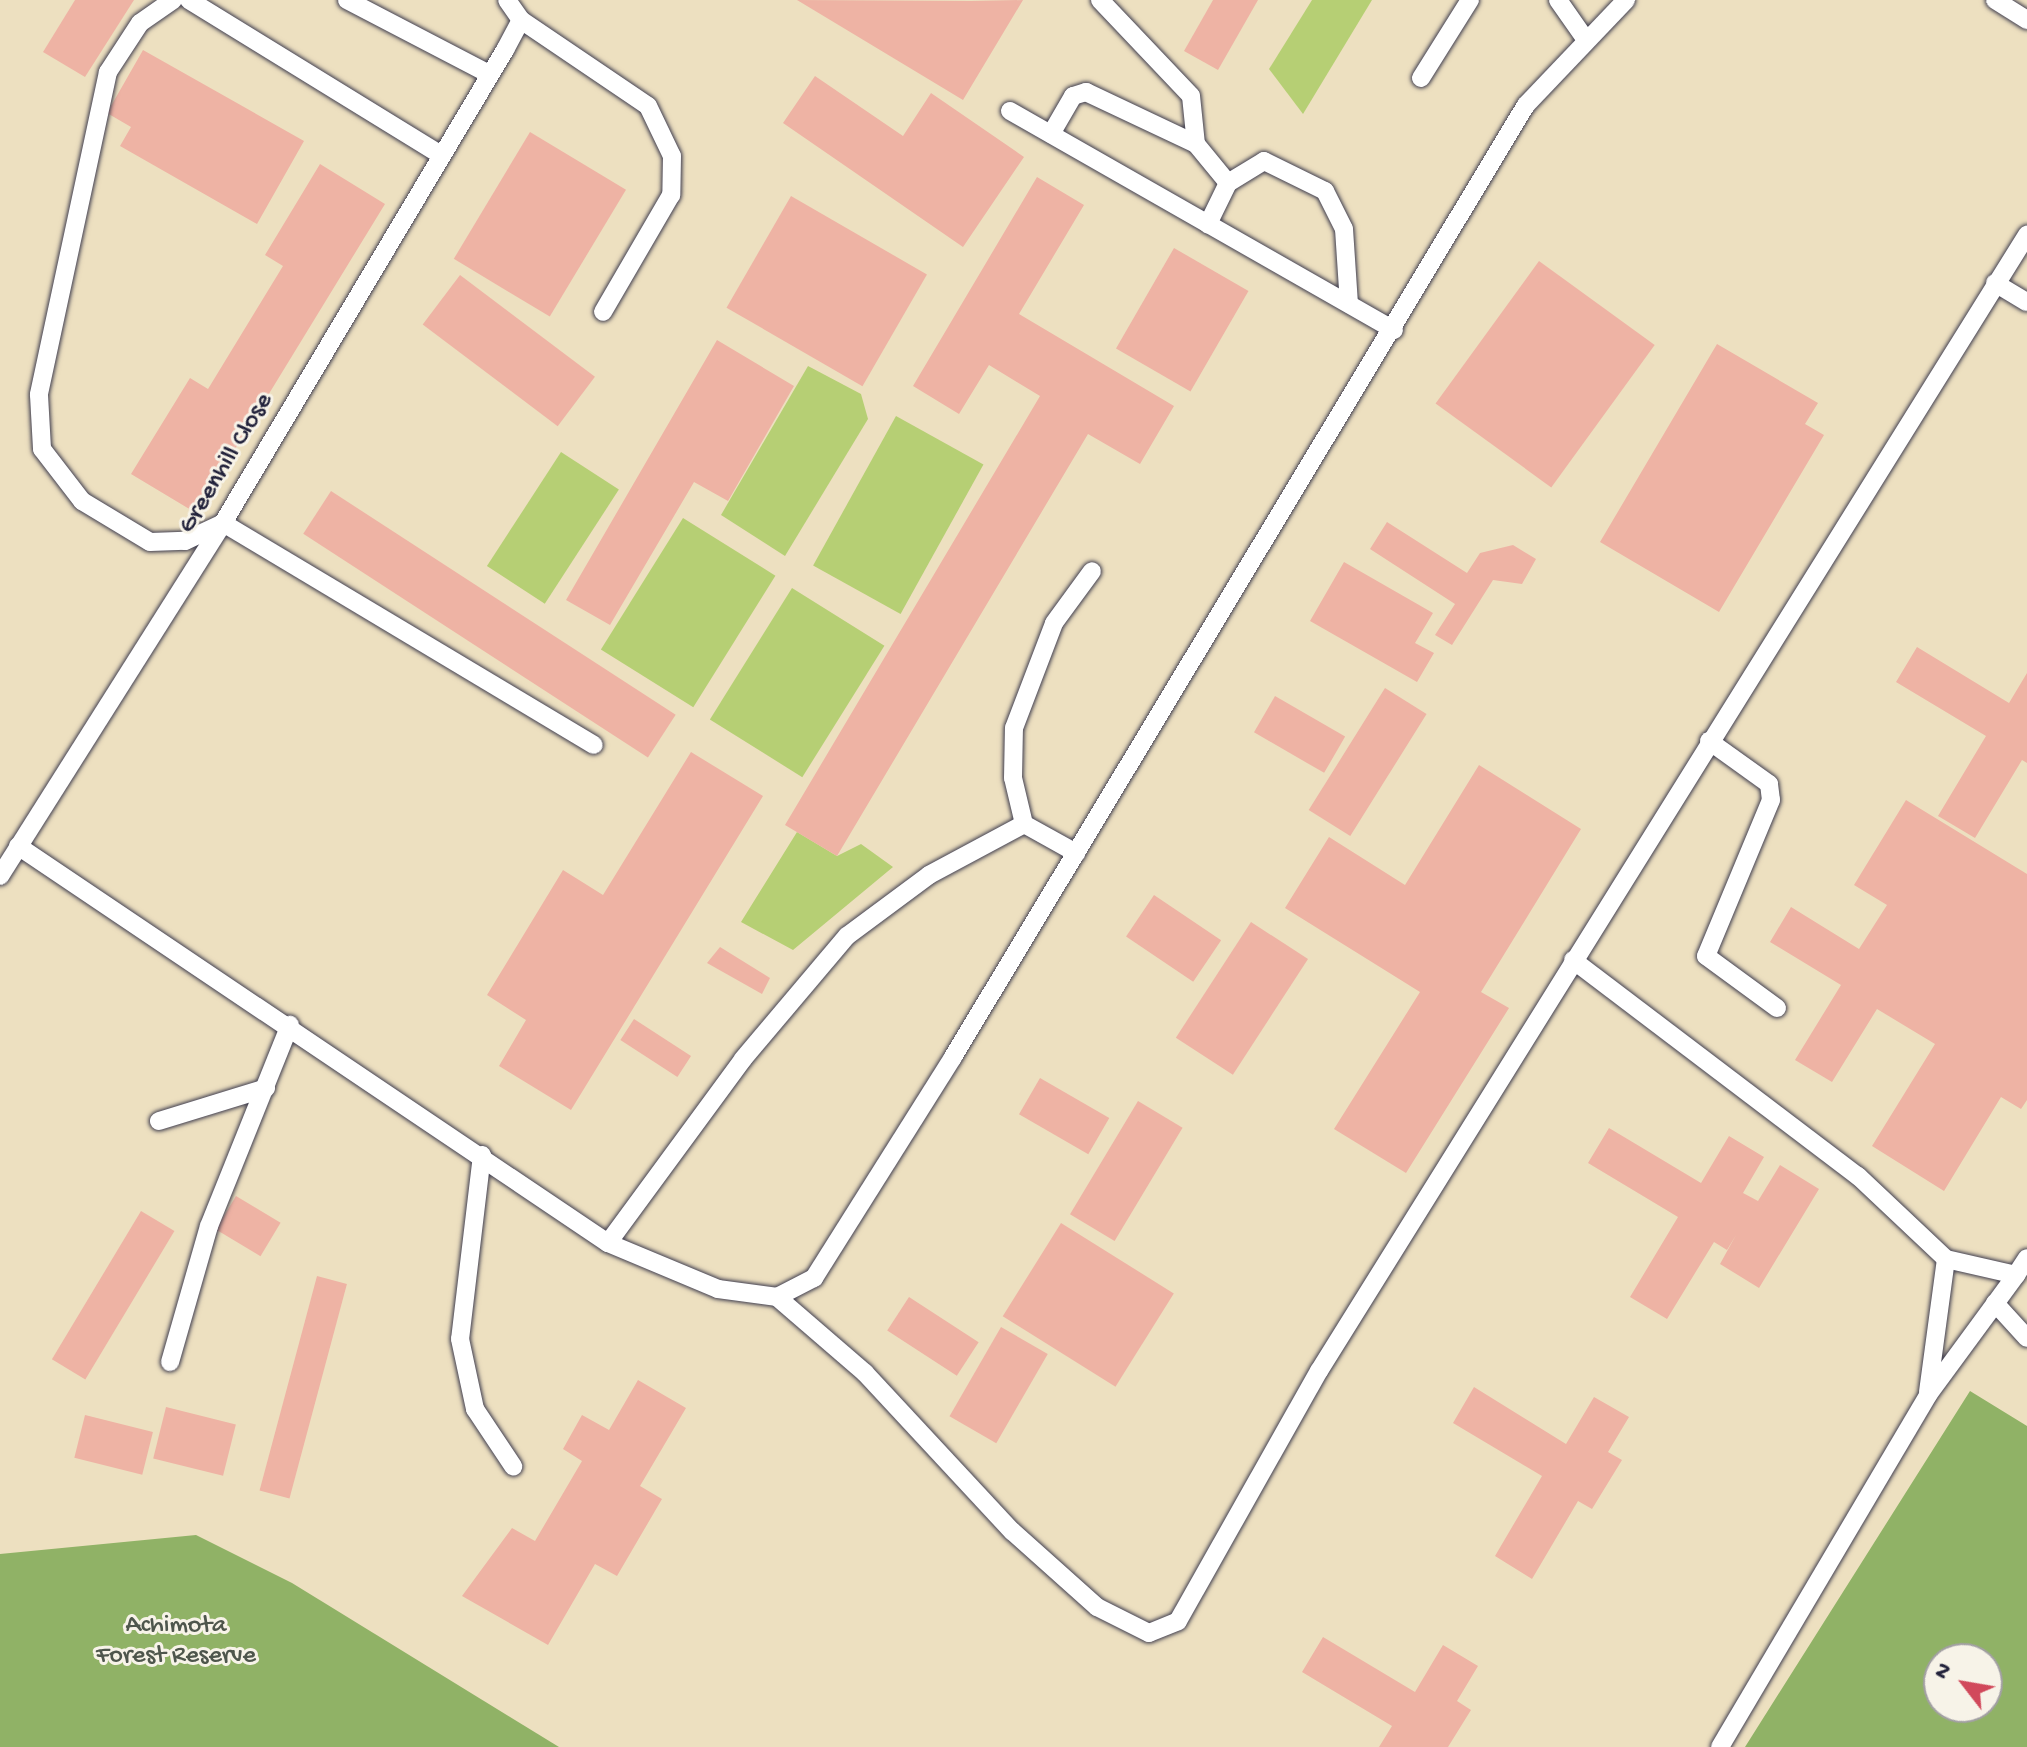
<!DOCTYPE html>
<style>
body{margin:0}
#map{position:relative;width:2027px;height:1747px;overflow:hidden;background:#ede0c0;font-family:"Gochi Hand",sans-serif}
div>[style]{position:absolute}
.green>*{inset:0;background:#b6cf74;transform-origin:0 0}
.forest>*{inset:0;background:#90b266}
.building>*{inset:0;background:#eeb3a4;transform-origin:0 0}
.roads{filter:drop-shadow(0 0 2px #403e4f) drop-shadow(0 0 2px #403e4f)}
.lane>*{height:18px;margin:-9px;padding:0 9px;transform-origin:9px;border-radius:9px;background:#fff}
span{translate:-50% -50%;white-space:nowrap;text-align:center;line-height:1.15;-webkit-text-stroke:6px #f7f3e8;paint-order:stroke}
.street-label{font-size:26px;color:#22223b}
.park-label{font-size:26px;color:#4e564c}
.north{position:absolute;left:1923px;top:1643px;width:80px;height:80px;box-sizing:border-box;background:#f7f3e8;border:2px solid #a29fa3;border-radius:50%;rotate:301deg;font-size:22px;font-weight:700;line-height:32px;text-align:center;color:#22223b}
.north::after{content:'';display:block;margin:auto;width:28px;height:36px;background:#d1495b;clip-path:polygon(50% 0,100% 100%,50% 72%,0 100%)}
</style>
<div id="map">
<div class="green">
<i style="clip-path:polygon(1312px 0,1372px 0,1303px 114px,1269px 69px)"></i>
<i style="clip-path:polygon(808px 366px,861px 394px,868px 419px,785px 556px,721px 515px)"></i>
<i style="left:896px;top:416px;width:100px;height:171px;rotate:29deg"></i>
<i style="left:561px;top:452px;width:69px;height:136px;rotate:33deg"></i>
<i style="left:683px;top:518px;width:109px;height:155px;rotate:32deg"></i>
<i style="left:792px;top:588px;width:109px;height:155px;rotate:32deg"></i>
<i style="clip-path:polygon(797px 832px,837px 856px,861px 844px,893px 867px,793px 950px,741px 922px)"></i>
</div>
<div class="forest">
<i style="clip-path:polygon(evenodd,1970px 1391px,2027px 1426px,2027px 1747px,1745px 1747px,1970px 1391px,1987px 1659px,1987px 1707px,1939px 1707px,1939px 1659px,1987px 1659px)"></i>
<i style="clip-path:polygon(196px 1535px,292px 1583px,559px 1747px,0 1747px,0 1554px)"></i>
</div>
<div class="building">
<i style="clip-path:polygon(75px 0,134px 0,85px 77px,43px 52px)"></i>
<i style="clip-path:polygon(797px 0,971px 1px,1023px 0,963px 100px)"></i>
<i style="clip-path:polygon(1213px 0,1258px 0,1218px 70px,1184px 51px)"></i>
<i style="clip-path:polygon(143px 50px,304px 141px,257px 224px,120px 146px,131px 127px,107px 113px)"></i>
<i style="clip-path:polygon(815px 76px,903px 136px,931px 93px,1024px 157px,963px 247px,783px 123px)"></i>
<i style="left:530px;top:132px;width:112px;height:148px;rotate:31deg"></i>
<i style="clip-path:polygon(320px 164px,385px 204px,196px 513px,131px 474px,190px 378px,208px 389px,283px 266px,265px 255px)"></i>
<i style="clip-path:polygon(1037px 177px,1084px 205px,1019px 314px,1174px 406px,1140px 464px,1088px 434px,837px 856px,785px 825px,1040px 396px,989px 365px,959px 414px,913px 386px)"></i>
<i style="left:791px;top:196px;width:157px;height:129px;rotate:30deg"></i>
<i style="left:1174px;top:248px;width:86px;height:116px;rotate:30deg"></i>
<i style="left:1539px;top:261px;width:143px;height:176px;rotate:36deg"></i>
<i style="left:460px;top:275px;width:169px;height:62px;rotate:37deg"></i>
<i style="clip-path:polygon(717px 340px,794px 386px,728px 501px,694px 482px,610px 625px,566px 600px)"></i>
<i style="clip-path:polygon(1717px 344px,1818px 403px,1805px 424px,1824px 435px,1719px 612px,1600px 542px)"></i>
<i style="left:331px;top:491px;width:411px;height:51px;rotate:33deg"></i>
<i style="clip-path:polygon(1387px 522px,1467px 573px,1480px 553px,1513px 545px,1536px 559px,1522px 584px,1493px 580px,1452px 645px,1435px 635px,1455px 604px,1370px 549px)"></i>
<i style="clip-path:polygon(1344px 562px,1433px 613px,1415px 643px,1434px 653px,1417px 682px,1310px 621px)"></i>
<i style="clip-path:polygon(1917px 647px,2009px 703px,2027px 673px,2027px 763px,2022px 760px,1975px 838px,1938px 816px,1986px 736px,1896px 682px)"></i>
<i style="left:1385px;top:688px;width:49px;height:144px;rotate:32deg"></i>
<i style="left:1275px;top:696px;width:81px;height:42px;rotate:30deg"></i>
<i style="clip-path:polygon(691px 752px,763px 796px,571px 1110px,499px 1066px,526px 1020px,487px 995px,563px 870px,603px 895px)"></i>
<i style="clip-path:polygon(1479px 765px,1581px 829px,1481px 992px,1509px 1008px,1406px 1173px,1334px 1129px,1420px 992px,1285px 908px,1329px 837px,1405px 885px)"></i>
<i style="clip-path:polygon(1906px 800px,2027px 874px,2027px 1100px,2021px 1109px,2001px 1097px,1944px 1191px,1872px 1146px,1935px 1044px,1877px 1009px,1832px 1082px,1795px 1060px,1841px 985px,1770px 942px,1791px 907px,1859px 949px,1887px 905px,1854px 885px)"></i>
<i style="left:1154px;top:895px;width:81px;height:50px;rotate:34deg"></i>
<i style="left:1251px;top:922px;width:68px;height:138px;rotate:33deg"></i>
<i style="clip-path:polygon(720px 947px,770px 978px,762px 994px,707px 963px)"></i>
<i style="left:634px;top:1019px;width:68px;height:25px;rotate:33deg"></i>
<i style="left:1040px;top:1078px;width:80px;height:42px;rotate:30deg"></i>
<i style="left:1138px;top:1101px;width:52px;height:132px;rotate:31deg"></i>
<i style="clip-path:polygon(1609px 1128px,1701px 1183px,1729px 1136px,1764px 1157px,1743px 1193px,1758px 1201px,1780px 1165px,1819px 1189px,1759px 1288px,1720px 1264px,1736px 1235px,1727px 1250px,1714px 1242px,1667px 1319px,1630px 1297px,1678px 1217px,1588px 1163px)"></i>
<i style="left:236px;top:1196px;width:52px;height:39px;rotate:31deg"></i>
<i style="left:141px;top:1211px;width:39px;height:173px;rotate:31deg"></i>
<i style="left:1061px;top:1223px;width:133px;height:110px;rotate:32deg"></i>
<i style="left:317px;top:1276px;width:31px;height:222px;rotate:15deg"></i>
<i style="left:909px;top:1297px;width:83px;height:40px;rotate:33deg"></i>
<i style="left:1001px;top:1327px;width:54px;height:103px;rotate:30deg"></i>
<i style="clip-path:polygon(638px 1380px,686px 1408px,640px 1486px,662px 1499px,617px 1576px,595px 1564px,548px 1645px,462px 1596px,512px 1528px,535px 1541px,582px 1461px,563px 1449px,582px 1415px,609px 1430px)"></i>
<i style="clip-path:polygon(1474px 1387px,1566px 1444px,1594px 1397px,1629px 1417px,1608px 1452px,1622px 1460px,1592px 1509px,1578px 1501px,1532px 1579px,1495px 1556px,1542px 1476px,1453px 1423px)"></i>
<i style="left:166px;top:1407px;width:72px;height:53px;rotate:14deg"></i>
<i style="left:85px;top:1415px;width:70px;height:44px;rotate:14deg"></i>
<i style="clip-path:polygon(1323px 1637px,1415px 1692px,1443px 1645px,1478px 1666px,1457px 1701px,1471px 1710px,1448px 1747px,1379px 1747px,1392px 1726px,1302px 1672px)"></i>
</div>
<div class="roads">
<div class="lane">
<i style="left:173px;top:0;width:40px;rotate:145.1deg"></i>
<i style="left:140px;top:23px;width:59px;rotate:123.1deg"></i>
<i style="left:108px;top:72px;width:330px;rotate:102.1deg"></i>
<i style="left:39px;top:395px;width:54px;rotate:86.8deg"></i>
<i style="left:42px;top:449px;width:66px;rotate:52.4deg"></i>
<i style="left:82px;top:501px;width:79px;rotate:31.1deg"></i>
<i style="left:150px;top:542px;width:35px;rotate:-2deg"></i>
<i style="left:185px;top:541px;width:42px;rotate:-25.3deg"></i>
<i style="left:189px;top:0;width:292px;rotate:31.6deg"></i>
<i style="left:347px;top:0;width:158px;rotate:27.5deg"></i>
<i style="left:1100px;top:0;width:132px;rotate:46.5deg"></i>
<i style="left:1191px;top:96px;width:48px;rotate:84.1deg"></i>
<i style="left:1196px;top:144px;width:50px;rotate:50.6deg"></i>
<i style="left:1228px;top:183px;width:46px;rotate:116deg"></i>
<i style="left:1558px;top:0;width:49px;rotate:55deg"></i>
<i style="left:1995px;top:0;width:38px;rotate:32deg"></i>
<i style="left:521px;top:20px;width:153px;rotate:34.1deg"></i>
<i style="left:648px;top:106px;width:55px;rotate:64.4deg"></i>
<i style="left:672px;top:156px;width:39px;rotate:91deg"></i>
<i style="left:671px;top:195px;width:135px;rotate:120.2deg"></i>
<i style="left:1421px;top:78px;width:92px;rotate:-57.9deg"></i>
<i style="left:1010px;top:111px;width:442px;rotate:29.7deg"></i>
<i style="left:1051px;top:134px;width:44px;rotate:-59.9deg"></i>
<i style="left:1073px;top:96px;width:14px;rotate:-17deg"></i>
<i style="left:1086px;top:92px;width:122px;rotate:25.3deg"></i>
<i style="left:1228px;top:183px;width:42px;rotate:-31.4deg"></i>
<i style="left:1264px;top:161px;width:68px;rotate:26.2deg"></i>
<i style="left:1325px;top:191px;width:42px;rotate:63.4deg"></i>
<i style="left:1344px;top:229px;width:75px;rotate:86.2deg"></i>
<i style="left:1995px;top:283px;width:37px;rotate:31deg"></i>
<i style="left:223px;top:523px;width:432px;rotate:30.9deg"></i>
<i style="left:1709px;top:741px;width:74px;rotate:35.6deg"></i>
<i style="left:1769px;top:784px;width:16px;rotate:83deg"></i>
<i style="left:1771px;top:800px;width:169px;rotate:112.6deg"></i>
<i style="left:1706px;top:956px;width:88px;rotate:36.2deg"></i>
<i style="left:1024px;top:824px;width:47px;rotate:-103.4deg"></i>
<i style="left:1013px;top:778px;width:50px;rotate:-88.9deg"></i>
<i style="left:1014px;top:728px;width:112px;rotate:-69.1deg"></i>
<i style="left:1054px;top:623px;width:64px;rotate:-53.8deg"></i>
<i style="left:18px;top:846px;width:711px;rotate:33.94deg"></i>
<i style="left:608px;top:1243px;width:119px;rotate:22.7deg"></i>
<i style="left:718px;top:1289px;width:60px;rotate:7.7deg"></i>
<i style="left:777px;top:1297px;width:42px;rotate:-27.2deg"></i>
<i style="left:814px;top:1278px;width:261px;rotate:-57.8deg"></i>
<i style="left:953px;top:1057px;width:1111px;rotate:-58.96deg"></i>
<i style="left:1526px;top:105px;width:145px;rotate:-46.4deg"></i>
<i style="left:0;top:876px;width:418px;rotate:-57.7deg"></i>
<i style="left:223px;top:523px;width:551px;rotate:-59.2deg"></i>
<i style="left:505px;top:50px;width:34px;rotate:-62deg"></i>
<i style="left:521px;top:20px;width:24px;rotate:-125deg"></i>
<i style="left:1573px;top:960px;width:358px;rotate:37.2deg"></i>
<i style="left:1858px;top:1176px;width:121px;rotate:43.3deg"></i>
<i style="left:1946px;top:1259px;width:72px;rotate:12.9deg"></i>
<i style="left:2016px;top:1275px;width:20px;rotate:-57deg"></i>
<i style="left:159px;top:1121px;width:112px;rotate:-17.1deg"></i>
<i style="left:482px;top:1155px;width:185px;rotate:96.8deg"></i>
<i style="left:460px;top:1339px;width:72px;rotate:77.9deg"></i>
<i style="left:475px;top:1409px;width:69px;rotate:56.3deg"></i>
<i style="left:608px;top:1243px;width:228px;rotate:-53.7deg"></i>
<i style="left:743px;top:1059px;width:161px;rotate:-49.8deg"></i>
<i style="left:847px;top:936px;width:102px;rotate:-36.6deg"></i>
<i style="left:929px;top:875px;width:108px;rotate:-28.2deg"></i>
<i style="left:1024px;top:824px;width:60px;rotate:29.1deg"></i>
<i style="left:777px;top:1297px;width:116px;rotate:40.8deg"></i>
<i style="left:865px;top:1373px;width:216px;rotate:47.1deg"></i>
<i style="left:1012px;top:1531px;width:114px;rotate:41.8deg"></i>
<i style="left:1097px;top:1607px;width:58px;rotate:26.6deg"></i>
<i style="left:1149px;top:1633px;width:31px;rotate:-22deg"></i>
<i style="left:1178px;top:1621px;width:287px;rotate:-60.6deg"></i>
<i style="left:1319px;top:1371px;width:1339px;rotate:-58.07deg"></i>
<i style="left:1995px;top:1303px;width:47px;rotate:47.6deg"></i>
<i style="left:170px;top:1362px;width:141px;rotate:-74deg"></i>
<i style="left:209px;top:1226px;width:217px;rotate:-68.1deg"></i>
<i style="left:1928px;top:1392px;width:134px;rotate:-82.3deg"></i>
<i style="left:1720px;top:1747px;width:409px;rotate:-59.4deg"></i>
<i style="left:1928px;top:1395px;width:149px;rotate:-53.7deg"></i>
</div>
</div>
<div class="street-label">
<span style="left:227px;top:464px;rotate:-59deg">Greenhill Close</span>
</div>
<div class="park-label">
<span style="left:176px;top:1642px">Achimota<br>Forest Reserve</span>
</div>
<div class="north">N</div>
</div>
